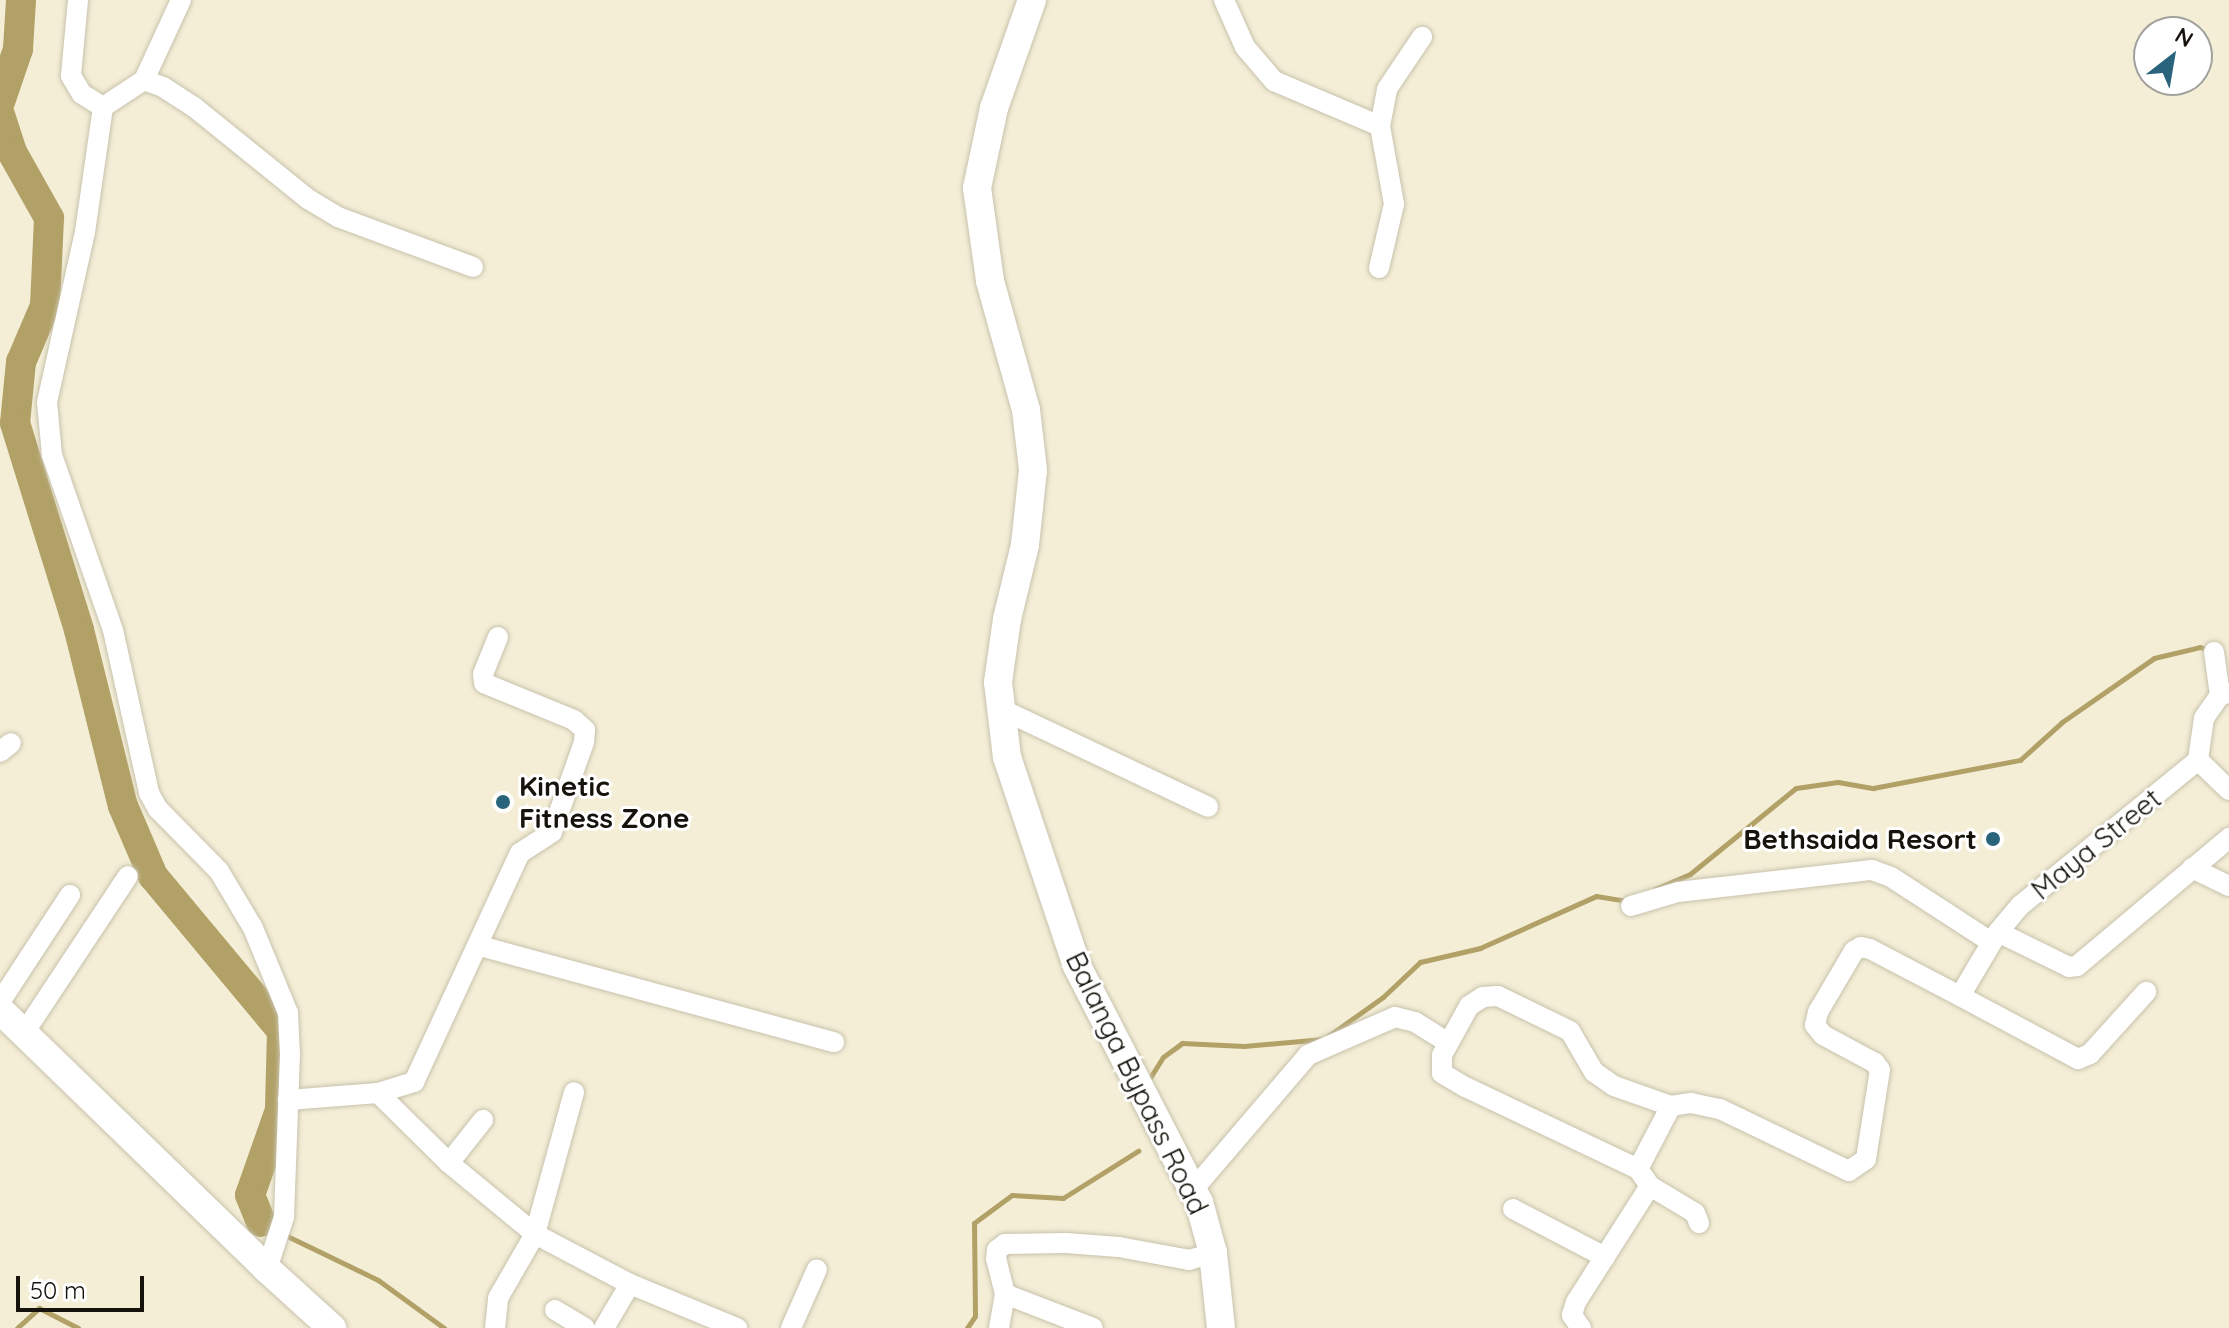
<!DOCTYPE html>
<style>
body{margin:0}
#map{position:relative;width:2229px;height:1328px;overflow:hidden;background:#f4eed7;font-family:Quicksand,sans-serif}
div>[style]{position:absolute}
.stream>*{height:5px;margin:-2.5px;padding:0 2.5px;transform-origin:2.5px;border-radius:2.5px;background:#b1a167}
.river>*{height:30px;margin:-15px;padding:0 15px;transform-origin:15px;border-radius:15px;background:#b1a167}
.roads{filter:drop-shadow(0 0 2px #c8c2ac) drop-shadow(0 0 2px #c8c2ac)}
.street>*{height:20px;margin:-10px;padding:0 10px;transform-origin:10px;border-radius:10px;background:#fff}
.secondary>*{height:28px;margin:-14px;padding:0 14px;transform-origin:14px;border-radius:14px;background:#fff}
.dots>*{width:22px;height:22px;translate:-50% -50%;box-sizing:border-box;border:4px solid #fff;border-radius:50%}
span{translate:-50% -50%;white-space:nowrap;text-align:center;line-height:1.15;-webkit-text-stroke:6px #fff;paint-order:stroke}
.poi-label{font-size:28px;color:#15130b;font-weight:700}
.left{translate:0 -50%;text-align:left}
.right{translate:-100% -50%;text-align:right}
.street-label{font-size:28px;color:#15130b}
.north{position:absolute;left:2133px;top:16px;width:80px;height:80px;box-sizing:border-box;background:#fff;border:2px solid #a1a19d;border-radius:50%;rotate:31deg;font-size:22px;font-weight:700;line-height:32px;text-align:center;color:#15130b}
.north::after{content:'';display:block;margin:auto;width:28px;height:36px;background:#29647c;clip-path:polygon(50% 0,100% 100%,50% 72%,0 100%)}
.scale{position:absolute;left:16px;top:1276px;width:128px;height:36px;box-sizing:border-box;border:4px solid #15130b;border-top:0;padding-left:10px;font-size:24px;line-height:28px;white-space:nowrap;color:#15130b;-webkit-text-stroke:6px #fff;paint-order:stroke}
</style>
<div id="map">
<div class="stream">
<i style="left:1655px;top:889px;width:38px;rotate:-23deg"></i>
<i style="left:1690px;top:874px;width:136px;rotate:-39.1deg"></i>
<i style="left:1796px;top:788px;width:42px;rotate:-8.1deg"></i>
<i style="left:1838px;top:782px;width:36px;rotate:10deg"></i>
<i style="left:1873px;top:788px;width:150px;rotate:-10.8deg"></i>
<i style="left:2020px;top:760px;width:57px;rotate:-42.1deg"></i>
<i style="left:2062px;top:722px;width:112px;rotate:-34.8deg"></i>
<i style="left:2154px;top:658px;width:47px;rotate:-13.4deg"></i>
<i style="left:2200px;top:647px;width:12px;rotate:20deg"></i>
<i style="left:1148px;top:1081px;width:28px;rotate:-58deg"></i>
<i style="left:1163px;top:1057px;width:24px;rotate:-36deg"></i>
<i style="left:1182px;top:1043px;width:62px;rotate:2.8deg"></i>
<i style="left:1244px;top:1046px;width:80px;rotate:-5deg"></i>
<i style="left:1324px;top:1039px;width:72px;rotate:-35.4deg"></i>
<i style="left:1383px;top:997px;width:51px;rotate:-43.4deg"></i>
<i style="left:1420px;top:962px;width:62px;rotate:-13.1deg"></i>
<i style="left:1480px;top:948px;width:127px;rotate:-24.1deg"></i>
<i style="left:1596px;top:896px;width:31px;rotate:9deg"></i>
<i style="left:261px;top:1222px;width:15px;rotate:28deg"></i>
<i style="left:283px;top:1234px;width:106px;rotate:25.8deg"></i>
<i style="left:378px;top:1280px;width:82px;rotate:36deg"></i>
<i style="left:17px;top:1328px;width:30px;rotate:-42deg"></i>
<i style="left:39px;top:1308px;width:44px;rotate:27.1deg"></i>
<i style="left:967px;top:1328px;width:14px;rotate:-56deg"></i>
<i style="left:975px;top:1316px;width:93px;rotate:-90.6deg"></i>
<i style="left:974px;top:1223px;width:47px;rotate:-36.4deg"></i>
<i style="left:1012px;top:1195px;width:51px;rotate:3.4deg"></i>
<i style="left:1063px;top:1198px;width:89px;rotate:-32.1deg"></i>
</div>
<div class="river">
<i style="left:0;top:102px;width:56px;rotate:-71.2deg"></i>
<i style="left:18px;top:49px;width:49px;rotate:-86.5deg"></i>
<i style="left:0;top:115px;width:39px;rotate:72deg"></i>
<i style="left:12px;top:152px;width:76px;rotate:60.7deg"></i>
<i style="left:49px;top:218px;width:88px;rotate:92.6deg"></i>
<i style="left:45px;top:306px;width:61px;rotate:113.2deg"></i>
<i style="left:21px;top:362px;width:61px;rotate:95.6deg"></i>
<i style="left:15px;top:423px;width:217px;rotate:72.8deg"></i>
<i style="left:79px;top:630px;width:181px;rotate:76deg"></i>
<i style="left:123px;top:806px;width:76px;rotate:66.8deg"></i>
<i style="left:153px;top:876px;width:202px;rotate:50.2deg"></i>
<i style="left:282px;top:1031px;width:79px;rotate:91.5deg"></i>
<i style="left:280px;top:1110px;width:90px;rotate:109.4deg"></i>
<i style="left:250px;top:1195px;width:29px;rotate:68deg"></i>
</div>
<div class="roads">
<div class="street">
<i style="left:78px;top:0;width:76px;rotate:95.3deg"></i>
<i style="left:71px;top:76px;width:21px;rotate:59deg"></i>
<i style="left:82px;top:94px;width:25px;rotate:32deg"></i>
<i style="left:181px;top:0;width:88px;rotate:114.8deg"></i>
<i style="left:144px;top:80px;width:49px;rotate:146.6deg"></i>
<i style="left:103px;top:107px;width:126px;rotate:98.2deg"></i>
<i style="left:85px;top:232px;width:174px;rotate:102.6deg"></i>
<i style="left:47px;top:402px;width:53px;rotate:84.6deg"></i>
<i style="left:52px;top:455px;width:185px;rotate:70.8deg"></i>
<i style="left:113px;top:630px;width:167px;rotate:77.5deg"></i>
<i style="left:149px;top:793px;width:18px;rotate:61deg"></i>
<i style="left:158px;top:809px;width:87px;rotate:45.5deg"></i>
<i style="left:219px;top:871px;width:66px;rotate:59.2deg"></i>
<i style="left:253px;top:928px;width:92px;rotate:67.6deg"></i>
<i style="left:288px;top:1013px;width:41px;rotate:87.2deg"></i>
<i style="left:290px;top:1054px;width:163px;rotate:92.1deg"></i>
<i style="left:284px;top:1217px;width:55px;rotate:108.1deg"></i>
<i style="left:1224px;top:0;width:51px;rotate:65.9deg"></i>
<i style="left:1245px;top:47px;width:45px;rotate:49.5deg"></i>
<i style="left:1274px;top:81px;width:115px;rotate:23deg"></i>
<i style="left:1380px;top:126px;width:38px;rotate:-79deg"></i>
<i style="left:1387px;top:89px;width:63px;rotate:-56.1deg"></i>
<i style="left:144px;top:80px;width:20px;rotate:20deg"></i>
<i style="left:163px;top:87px;width:37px;rotate:33deg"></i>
<i style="left:194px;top:107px;width:146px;rotate:38.9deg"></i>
<i style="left:308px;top:199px;width:35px;rotate:31deg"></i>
<i style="left:338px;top:217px;width:144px;rotate:20.3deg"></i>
<i style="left:1379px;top:268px;width:66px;rotate:-76.8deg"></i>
<i style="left:1394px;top:204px;width:79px;rotate:-100.2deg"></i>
<i style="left:2214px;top:652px;width:43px;rotate:82.1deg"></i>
<i style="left:1001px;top:709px;width:229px;rotate:25.3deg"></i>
<i style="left:0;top:752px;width:14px;rotate:-39deg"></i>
<i style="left:2198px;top:760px;width:42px;rotate:-81.9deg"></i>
<i style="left:2204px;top:718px;width:28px;rotate:-55deg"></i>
<i style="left:2220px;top:695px;width:9px;rotate:-13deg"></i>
<i style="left:2198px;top:760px;width:43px;rotate:44.1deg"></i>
<i style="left:2192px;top:868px;width:41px;rotate:25.9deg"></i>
<i style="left:1631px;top:906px;width:49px;rotate:-16.6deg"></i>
<i style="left:1678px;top:892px;width:195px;rotate:-6.5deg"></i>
<i style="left:1872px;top:870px;width:20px;rotate:20deg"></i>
<i style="left:1891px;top:877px;width:119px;rotate:33deg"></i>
<i style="left:1998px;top:932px;width:79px;rotate:26.2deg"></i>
<i style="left:2069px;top:967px;width:8px;rotate:-7deg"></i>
<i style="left:2077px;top:966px;width:199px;rotate:-40.1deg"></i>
<i style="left:480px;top:946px;width:367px;rotate:15.2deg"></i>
<i style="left:1960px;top:996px;width:134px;rotate:28.1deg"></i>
<i style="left:2078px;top:1059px;width:13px;rotate:-23deg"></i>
<i style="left:2090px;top:1054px;width:84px;rotate:-47.9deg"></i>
<i style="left:0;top:1002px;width:128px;rotate:-56.8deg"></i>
<i style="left:24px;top:1033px;width:188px;rotate:-56.5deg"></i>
<i style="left:378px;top:1093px;width:100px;rotate:44.6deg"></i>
<i style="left:449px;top:1163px;width:112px;rotate:39.5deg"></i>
<i style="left:535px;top:1234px;width:107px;rotate:27.8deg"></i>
<i style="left:630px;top:1284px;width:116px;rotate:22.4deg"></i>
<i style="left:288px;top:1100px;width:90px;rotate:-4.4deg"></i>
<i style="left:378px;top:1093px;width:38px;rotate:-17deg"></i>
<i style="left:414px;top:1082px;width:252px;rotate:-65.2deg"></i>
<i style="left:520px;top:853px;width:38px;rotate:-33deg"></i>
<i style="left:552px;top:832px;width:96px;rotate:-70.4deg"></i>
<i style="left:584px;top:742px;width:12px;rotate:-85deg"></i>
<i style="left:585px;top:730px;width:15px;rotate:-138deg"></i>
<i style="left:574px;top:720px;width:97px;rotate:-157.7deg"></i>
<i style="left:484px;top:683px;width:9px;rotate:-96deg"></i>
<i style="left:483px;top:674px;width:40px;rotate:-68deg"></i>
<i style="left:449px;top:1163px;width:55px;rotate:-51.7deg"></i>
<i style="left:1638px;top:1169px;width:71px;rotate:-62.4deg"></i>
<i style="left:1650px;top:1186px;width:52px;rotate:31deg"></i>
<i style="left:1695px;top:1213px;width:11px;rotate:68deg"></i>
<i style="left:1192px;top:1191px;width:179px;rotate:-49.5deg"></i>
<i style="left:1308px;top:1055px;width:95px;rotate:-23.6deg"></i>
<i style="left:1395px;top:1017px;width:21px;rotate:14deg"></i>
<i style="left:1415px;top:1022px;width:38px;rotate:32deg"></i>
<i style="left:1513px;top:1209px;width:104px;rotate:27.6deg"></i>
<i style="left:1005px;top:1294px;width:94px;rotate:21.1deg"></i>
<i style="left:555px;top:1310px;width:35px;rotate:31deg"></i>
<i style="left:495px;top:1328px;width:30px;rotate:-84deg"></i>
<i style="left:498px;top:1298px;width:74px;rotate:-60deg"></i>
<i style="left:535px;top:1234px;width:147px;rotate:-74.6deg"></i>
<i style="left:604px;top:1328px;width:51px;rotate:-59.4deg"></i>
<i style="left:791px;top:1328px;width:64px;rotate:-66.2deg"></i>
<i style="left:999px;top:1328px;width:35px;rotate:-80deg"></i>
<i style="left:1005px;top:1294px;width:36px;rotate:-104deg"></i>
<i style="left:996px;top:1259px;width:9px;rotate:-84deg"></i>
<i style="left:997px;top:1250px;width:10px;rotate:-37deg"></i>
<i style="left:1005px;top:1244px;width:61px;rotate:-0.9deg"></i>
<i style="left:1066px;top:1243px;width:53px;rotate:4.3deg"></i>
<i style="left:1119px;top:1247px;width:71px;rotate:10.5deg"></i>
<i style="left:1189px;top:1260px;width:25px;rotate:-16deg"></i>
<i style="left:1581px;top:1328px;width:16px;rotate:-125deg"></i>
<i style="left:1572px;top:1315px;width:14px;rotate:-73deg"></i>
<i style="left:1576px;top:1302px;width:138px;rotate:-57.5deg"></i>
<i style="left:1650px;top:1186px;width:21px;rotate:-125deg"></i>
<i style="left:1638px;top:1169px;width:191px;rotate:-154.6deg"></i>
<i style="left:1465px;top:1087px;width:27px;rotate:-149deg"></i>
<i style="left:1442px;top:1073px;width:18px;rotate:-90deg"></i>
<i style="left:1442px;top:1055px;width:56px;rotate:-61.1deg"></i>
<i style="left:1469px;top:1006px;width:17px;rotate:-33deg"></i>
<i style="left:1483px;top:997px;width:15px;rotate:-4deg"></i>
<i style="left:1498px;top:996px;width:80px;rotate:25.9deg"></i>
<i style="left:1570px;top:1031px;width:48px;rotate:59.7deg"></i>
<i style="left:1594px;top:1072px;width:24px;rotate:35deg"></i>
<i style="left:1614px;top:1086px;width:60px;rotate:19.3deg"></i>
<i style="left:1671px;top:1106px;width:20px;rotate:-9deg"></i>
<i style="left:1691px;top:1103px;width:30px;rotate:12deg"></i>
<i style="left:1720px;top:1109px;width:143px;rotate:25.7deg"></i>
<i style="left:1849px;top:1171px;width:21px;rotate:-35deg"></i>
<i style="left:1866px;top:1159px;width:90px;rotate:-81.1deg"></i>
<i style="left:1880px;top:1070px;width:9px;rotate:-126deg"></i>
<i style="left:1875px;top:1063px;width:59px;rotate:-151.7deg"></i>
<i style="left:1823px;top:1035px;width:13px;rotate:-129deg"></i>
<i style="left:1815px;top:1025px;width:13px;rotate:-77deg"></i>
<i style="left:1818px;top:1012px;width:71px;rotate:-59.5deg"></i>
<i style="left:1854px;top:951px;width:8px;rotate:-30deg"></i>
<i style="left:1861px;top:947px;width:9px;rotate:13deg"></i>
<i style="left:1870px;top:949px;width:102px;rotate:27.6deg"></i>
<i style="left:1960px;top:996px;width:74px;rotate:-59.3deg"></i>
<i style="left:1998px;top:932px;width:35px;rotate:-50deg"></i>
<i style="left:2021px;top:905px;width:229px;rotate:-39.3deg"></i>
</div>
<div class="secondary">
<i style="left:1032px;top:0;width:114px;rotate:109.4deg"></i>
<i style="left:994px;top:108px;width:82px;rotate:102deg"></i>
<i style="left:977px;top:188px;width:94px;rotate:82deg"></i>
<i style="left:990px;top:281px;width:134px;rotate:74.4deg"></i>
<i style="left:1026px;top:410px;width:60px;rotate:83.3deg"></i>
<i style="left:1033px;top:470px;width:75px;rotate:96.1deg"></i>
<i style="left:1025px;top:545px;width:76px;rotate:103.7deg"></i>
<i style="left:1007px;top:619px;width:64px;rotate:98.1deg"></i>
<i style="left:998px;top:682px;width:76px;rotate:83.2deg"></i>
<i style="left:1007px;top:757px;width:220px;rotate:71.5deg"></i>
<i style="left:1077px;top:966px;width:266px;rotate:62.7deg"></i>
<i style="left:1199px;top:1202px;width:53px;rotate:74.6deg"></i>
<i style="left:1213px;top:1253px;width:75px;rotate:83.9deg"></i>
<i style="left:0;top:1010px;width:372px;rotate:44.1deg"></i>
<i style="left:267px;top:1269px;width:88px;rotate:42.2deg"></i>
</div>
</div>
<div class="dots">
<i style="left:503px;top:802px;background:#29647c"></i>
<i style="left:1993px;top:839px;background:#29647c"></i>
</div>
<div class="poi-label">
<span class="left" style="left:519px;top:802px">Kinetic<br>Fitness Zone</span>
<span class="right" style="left:1977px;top:839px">Bethsaida Resort</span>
</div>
<div class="street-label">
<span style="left:2096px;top:844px;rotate:-39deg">Maya Street</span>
<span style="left:1137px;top:1083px;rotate:64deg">Balanga Bypass Road</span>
</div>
<div class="north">N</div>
<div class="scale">50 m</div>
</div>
